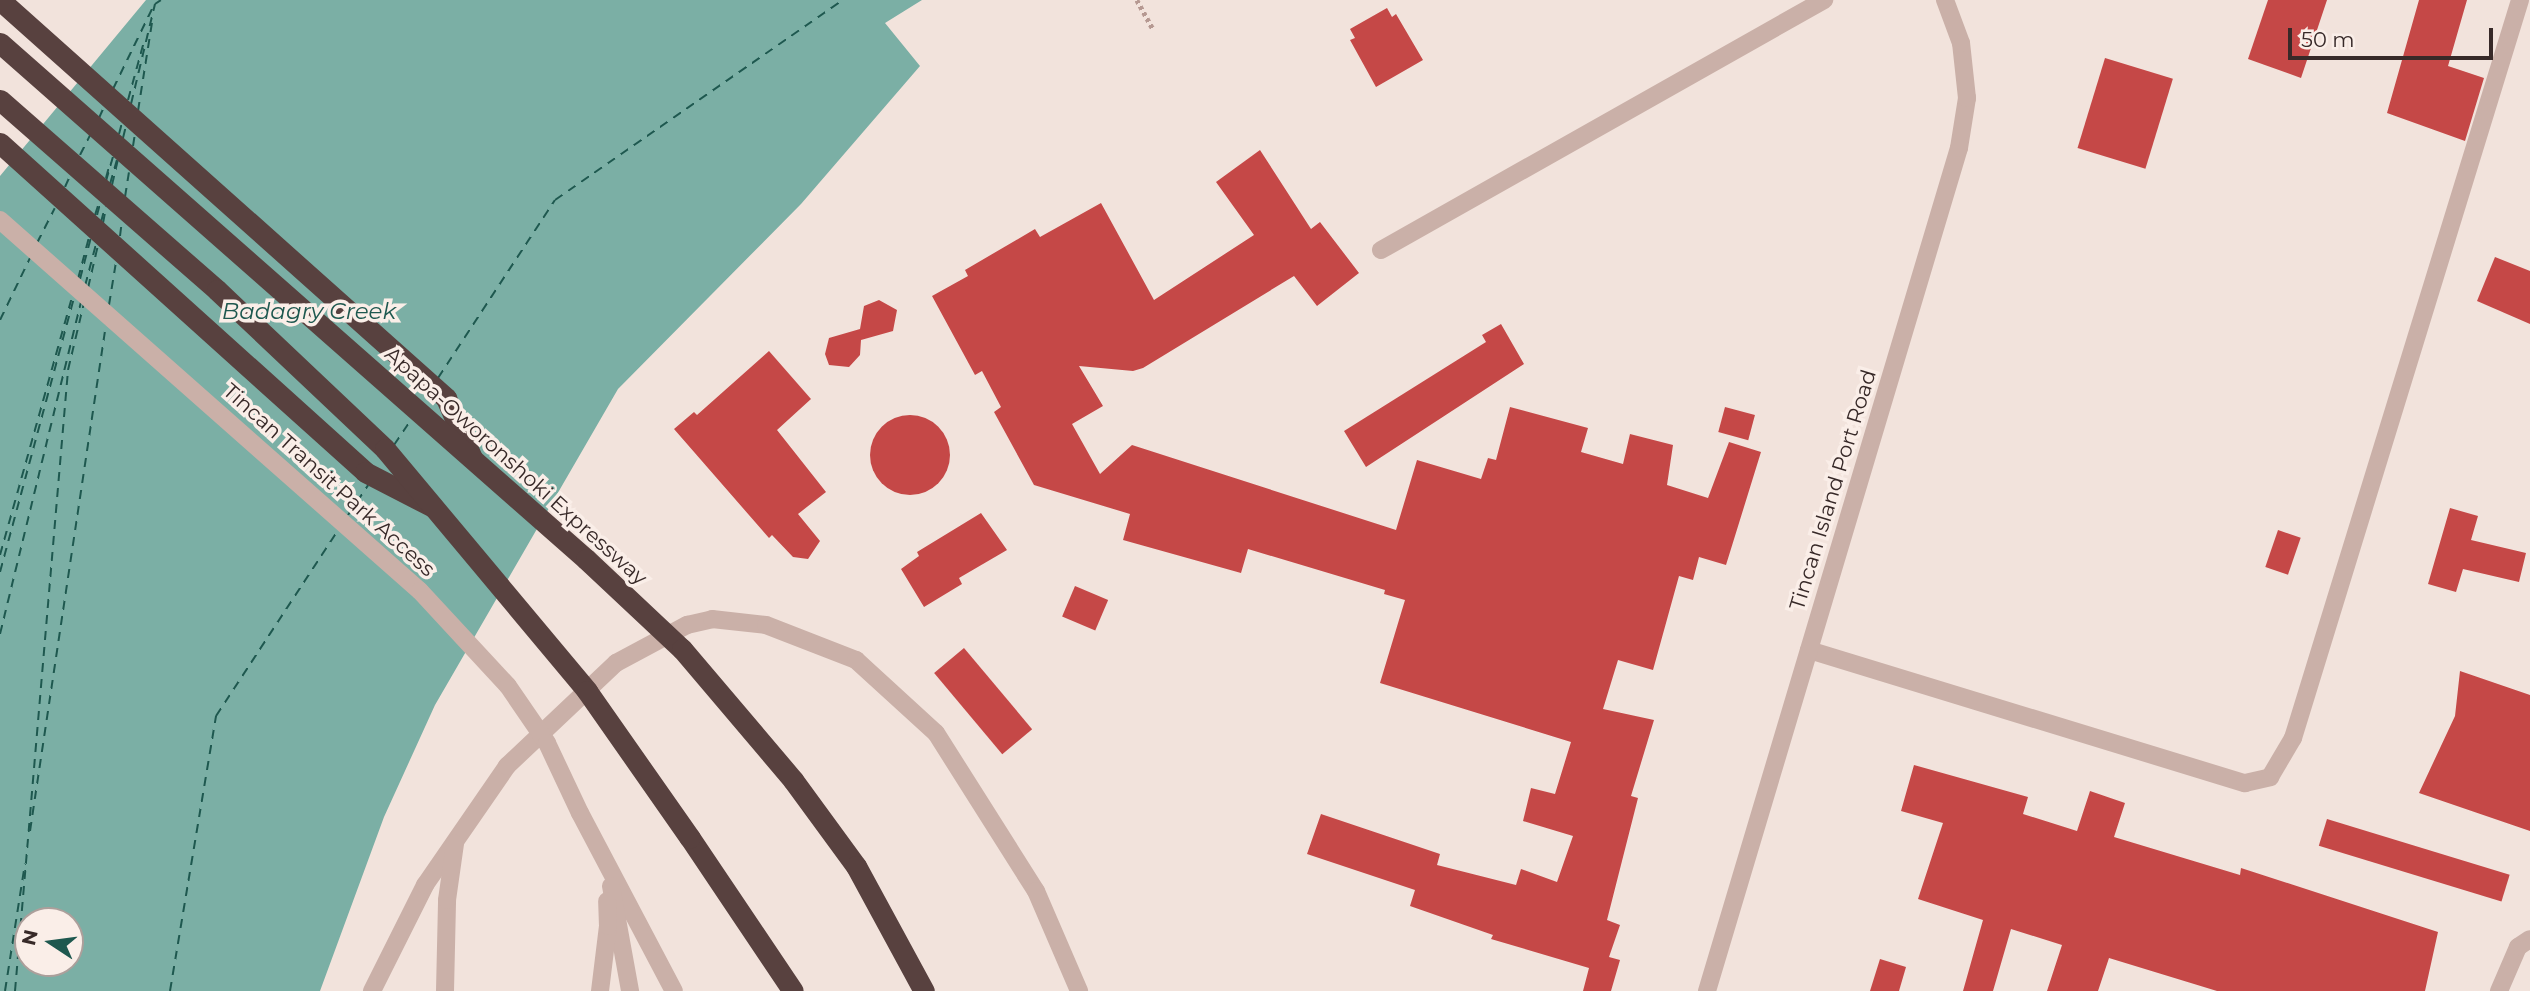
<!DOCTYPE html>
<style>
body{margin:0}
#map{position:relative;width:2530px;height:991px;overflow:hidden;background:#f2e3dc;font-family:Montserrat,sans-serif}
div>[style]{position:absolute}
.water>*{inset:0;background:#7bafa5}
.ferry>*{height:2px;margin-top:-1px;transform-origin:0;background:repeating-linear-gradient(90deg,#1e584f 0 9px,transparent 0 16px)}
.building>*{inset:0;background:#c54847;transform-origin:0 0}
.round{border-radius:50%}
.path>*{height:4.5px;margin-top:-2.25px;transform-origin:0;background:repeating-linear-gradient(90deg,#b69992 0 3.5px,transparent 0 7px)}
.minor>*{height:18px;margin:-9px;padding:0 9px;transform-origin:9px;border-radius:9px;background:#cab0a8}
.highway>*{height:21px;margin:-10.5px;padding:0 10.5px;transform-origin:10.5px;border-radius:10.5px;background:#58413f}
.minor-bridge>*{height:18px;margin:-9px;padding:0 9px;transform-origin:9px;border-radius:9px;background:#cab0a8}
.highway-bridge>*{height:21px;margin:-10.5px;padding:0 10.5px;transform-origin:10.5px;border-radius:10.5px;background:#58413f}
span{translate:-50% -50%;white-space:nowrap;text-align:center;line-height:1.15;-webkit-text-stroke:7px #faeee8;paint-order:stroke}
.street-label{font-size:21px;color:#372928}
.water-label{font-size:23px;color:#1e584f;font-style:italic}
.north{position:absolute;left:14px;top:907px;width:70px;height:70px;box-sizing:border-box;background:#faeee8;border:2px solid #ac9f9b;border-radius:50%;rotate:283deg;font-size:19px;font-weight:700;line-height:28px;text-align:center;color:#372928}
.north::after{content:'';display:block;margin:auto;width:24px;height:32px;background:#1e584f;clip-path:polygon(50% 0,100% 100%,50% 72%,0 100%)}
.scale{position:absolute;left:2288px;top:28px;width:205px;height:32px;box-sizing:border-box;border:4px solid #372928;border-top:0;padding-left:9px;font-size:21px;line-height:24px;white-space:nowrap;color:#372928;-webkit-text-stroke:5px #faeee8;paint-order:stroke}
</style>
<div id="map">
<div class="water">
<i style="clip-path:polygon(evenodd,146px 0,922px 0,885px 23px,920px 66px,801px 204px,618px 389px,435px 705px,384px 817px,320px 991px,0 991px,0 176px,146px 0,28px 921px,70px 921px,70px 963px,28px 963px,28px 921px)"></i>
</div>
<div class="ferry">
<i style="left:113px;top:89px;width:89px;rotate:-64deg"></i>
<i style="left:128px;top:100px;width:64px;rotate:-74.7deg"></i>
<i style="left:131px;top:104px;width:103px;rotate:-76.5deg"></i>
<i style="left:155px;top:4px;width:7px;rotate:-34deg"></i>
<i style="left:138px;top:111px;width:96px;rotate:-81deg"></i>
<i style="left:99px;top:118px;width:12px;rotate:-66deg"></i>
<i style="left:119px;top:134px;width:11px;rotate:-75deg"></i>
<i style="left:123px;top:138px;width:12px;rotate:-76deg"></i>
<i style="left:133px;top:146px;width:12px;rotate:-81deg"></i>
<i style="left:80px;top:155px;width:22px;rotate:-63deg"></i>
<i style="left:106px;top:178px;width:16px;rotate:-75deg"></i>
<i style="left:106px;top:181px;width:26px;rotate:-74deg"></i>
<i style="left:110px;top:184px;width:26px;rotate:-74deg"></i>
<i style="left:112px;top:185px;width:26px;rotate:-77deg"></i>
<i style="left:65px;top:187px;width:12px;rotate:-66deg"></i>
<i style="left:125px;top:197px;width:25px;rotate:-81deg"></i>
<i style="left:95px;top:215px;width:16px;rotate:-72deg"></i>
<i style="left:97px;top:215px;width:16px;rotate:-75deg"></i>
<i style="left:101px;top:222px;width:16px;rotate:-75deg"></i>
<i style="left:103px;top:223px;width:15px;rotate:-79deg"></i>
<i style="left:120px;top:236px;width:16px;rotate:-83deg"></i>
<i style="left:37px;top:243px;width:39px;rotate:-63deg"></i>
<i style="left:78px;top:279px;width:43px;rotate:-75.3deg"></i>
<i style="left:80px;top:279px;width:43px;rotate:-75.3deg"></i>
<i style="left:85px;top:286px;width:43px;rotate:-75.3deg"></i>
<i style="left:88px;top:288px;width:44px;rotate:-76.9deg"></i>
<i style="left:109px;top:305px;width:44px;rotate:-80.8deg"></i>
<i style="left:0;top:320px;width:69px;rotate:-64.2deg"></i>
<i style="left:438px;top:378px;width:213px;rotate:-56.7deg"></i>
<i style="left:555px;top:200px;width:351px;rotate:-34.8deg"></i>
<i style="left:394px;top:445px;width:32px;rotate:-56deg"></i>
<i style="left:348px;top:515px;width:36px;rotate:-56deg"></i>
<i style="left:0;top:555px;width:271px;rotate:-74.4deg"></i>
<i style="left:0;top:572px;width:284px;rotate:-74.9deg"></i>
<i style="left:0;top:634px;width:342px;rotate:-76.3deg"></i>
<i style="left:30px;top:831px;width:513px;rotate:-81.47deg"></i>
<i style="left:5px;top:991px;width:129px;rotate:-81.1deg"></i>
<i style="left:15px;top:991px;width:623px;rotate:-85.12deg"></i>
<i style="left:68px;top:370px;width:69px;rotate:-76.6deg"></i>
<i style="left:170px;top:991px;width:279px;rotate:-80.5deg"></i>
<i style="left:216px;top:716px;width:224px;rotate:-56.7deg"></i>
</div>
<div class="building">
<i style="clip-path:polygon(2268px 0,2327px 0,2301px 78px,2248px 59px)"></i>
<i style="clip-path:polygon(2419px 0,2467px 0,2448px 66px,2484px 78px,2465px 141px,2387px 113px)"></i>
<i style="clip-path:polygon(1387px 8px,1392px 17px,1396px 14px,1423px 60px,1376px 87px,1350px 40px,1355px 38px,1350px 29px)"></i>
<i style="left:2105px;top:58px;width:71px;height:94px;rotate:17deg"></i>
<i style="clip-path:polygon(1260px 150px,1311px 229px,1320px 222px,1359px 273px,1317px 306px,1294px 276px,1143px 368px,1133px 371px,1079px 366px,1103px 406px,1072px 424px,1100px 474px,1132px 445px,1396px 530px,1417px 460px,1481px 479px,1488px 458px,1496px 460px,1510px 407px,1588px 428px,1581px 452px,1623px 464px,1630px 434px,1673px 445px,1667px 485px,1708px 498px,1729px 442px,1761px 452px,1726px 565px,1699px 557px,1693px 580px,1679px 576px,1653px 670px,1618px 660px,1603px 709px,1654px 720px,1631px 796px,1638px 798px,1607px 920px,1620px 925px,1609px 957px,1620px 960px,1611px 991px,1583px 991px,1589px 968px,1491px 939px,1493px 935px,1410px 906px,1415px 890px,1307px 854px,1321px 814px,1440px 854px,1437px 865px,1516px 885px,1521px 869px,1557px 882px,1573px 836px,1523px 821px,1531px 788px,1555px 794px,1571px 742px,1380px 683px,1405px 600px,1384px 594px,1385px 590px,1248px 549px,1241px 573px,1123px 540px,1130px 514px,1034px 485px,994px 412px,1001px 407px,982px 371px,975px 375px,932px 296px,968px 276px,965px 270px,1035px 229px,1040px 237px,1101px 203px,1154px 300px,1254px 235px,1216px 182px)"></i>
<i style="clip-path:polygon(2495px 257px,2530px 271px,2530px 324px,2477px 301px)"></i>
<i style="clip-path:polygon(879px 300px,897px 310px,893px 331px,861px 340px,860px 355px,849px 367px,829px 365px,825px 354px,829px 338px,860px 329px,864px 306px)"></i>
<i style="clip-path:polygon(1501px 324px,1524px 364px,1366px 467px,1344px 431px,1486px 342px,1482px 335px)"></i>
<i style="clip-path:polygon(769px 351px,811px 399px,777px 430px,826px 492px,798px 514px,820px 541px,808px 559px,793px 557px,772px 535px,769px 538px,674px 429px,694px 412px,697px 415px)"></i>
<i style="left:1725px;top:407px;width:31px;height:26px;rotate:15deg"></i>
<i class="round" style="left:870px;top:415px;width:80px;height:80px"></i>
<i style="clip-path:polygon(2450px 508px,2478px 516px,2471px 540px,2526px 553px,2519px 582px,2463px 569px,2456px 592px,2428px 584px)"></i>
<i style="clip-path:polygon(981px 513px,1007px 550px,959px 578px,962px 584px,924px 607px,901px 569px,919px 556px,917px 552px)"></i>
<i style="left:2278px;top:530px;width:24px;height:39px;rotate:19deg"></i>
<i style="left:1075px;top:586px;width:36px;height:33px;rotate:23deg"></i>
<i style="left:964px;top:648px;width:106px;height:39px;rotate:50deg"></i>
<i style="clip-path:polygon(2460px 671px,2530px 695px,2530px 831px,2419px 793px,2455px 716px)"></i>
<i style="clip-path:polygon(1914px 765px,2028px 797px,2023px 814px,2077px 831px,2090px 791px,2125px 803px,2114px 837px,2240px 875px,2241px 868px,2438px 932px,2425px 991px,2217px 991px,2109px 958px,2098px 991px,2047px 991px,2062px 945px,2011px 929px,1993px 991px,1963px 991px,1983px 920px,1918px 899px,1943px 823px,1901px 811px)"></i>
<i style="left:2327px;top:819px;width:191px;height:28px;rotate:17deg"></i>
<i style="clip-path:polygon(1880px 959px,1906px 967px,1899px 991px,1870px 991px)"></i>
</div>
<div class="path">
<i style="left:1137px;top:0;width:33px;rotate:61deg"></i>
</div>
<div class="minor">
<i style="left:1381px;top:250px;width:509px;rotate:-29.44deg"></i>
<i style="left:1809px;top:650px;width:456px;rotate:17deg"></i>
<i style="left:2245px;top:783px;width:26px;rotate:-13deg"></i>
<i style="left:2270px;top:777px;width:45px;rotate:-59.5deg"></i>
<i style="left:2293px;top:738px;width:772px;rotate:-72.9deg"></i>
<i style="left:580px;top:813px;width:201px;rotate:62.2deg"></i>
<i style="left:611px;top:886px;width:107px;rotate:79.7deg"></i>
<i style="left:372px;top:991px;width:119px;rotate:-63.4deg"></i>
<i style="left:425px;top:885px;width:145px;rotate:-55.4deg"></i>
<i style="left:507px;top:766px;width:150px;rotate:-43.4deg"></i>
<i style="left:616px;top:663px;width:81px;rotate:-28.2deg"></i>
<i style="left:687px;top:625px;width:26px;rotate:-13deg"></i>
<i style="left:712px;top:619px;width:54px;rotate:6.3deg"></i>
<i style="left:766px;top:625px;width:97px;rotate:21.3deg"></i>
<i style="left:856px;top:660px;width:108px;rotate:42.4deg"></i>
<i style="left:936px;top:733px;width:187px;rotate:57.7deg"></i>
<i style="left:1036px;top:891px;width:109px;rotate:66.7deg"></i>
<i style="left:445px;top:991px;width:91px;rotate:-88.7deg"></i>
<i style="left:447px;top:900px;width:57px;rotate:-81.9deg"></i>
<i style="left:600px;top:991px;width:65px;rotate:-83deg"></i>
<i style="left:608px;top:926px;width:25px;rotate:-92deg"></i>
<i style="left:1707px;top:991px;width:880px;rotate:-73.36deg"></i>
<i style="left:1959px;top:148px;width:51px;rotate:-80.9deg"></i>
<i style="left:1967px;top:98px;width:55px;rotate:-96.2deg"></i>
<i style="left:1961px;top:43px;width:46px;rotate:-110.4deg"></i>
<i style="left:2499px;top:991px;width:48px;rotate:-66.6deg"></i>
<i style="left:2518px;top:947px;width:14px;rotate:-34deg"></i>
</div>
<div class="highway">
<i style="left:0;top:0;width:598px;rotate:41.74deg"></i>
<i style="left:446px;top:398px;width:65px;rotate:66.6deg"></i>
<i style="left:0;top:143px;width:491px;rotate:42deg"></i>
<i style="left:365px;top:472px;width:76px;rotate:27.2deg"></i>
<i style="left:793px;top:780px;width:107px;rotate:53.8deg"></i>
<i style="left:856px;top:866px;width:142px;rotate:61.5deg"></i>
<i style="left:690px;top:838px;width:184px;rotate:56.1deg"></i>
</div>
<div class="minor-bridge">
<i style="left:0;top:220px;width:560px;rotate:41.46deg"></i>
<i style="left:420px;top:591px;width:129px;rotate:47.2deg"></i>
<i style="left:508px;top:686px;width:69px;rotate:55.6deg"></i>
<i style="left:547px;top:743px;width:77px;rotate:64.8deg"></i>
</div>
<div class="highway-bridge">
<i style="left:0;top:43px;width:781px;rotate:41.37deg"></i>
<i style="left:586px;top:559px;width:132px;rotate:43.2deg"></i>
<i style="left:682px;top:649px;width:172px;rotate:49.7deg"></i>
<i style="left:0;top:100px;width:288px;rotate:41.2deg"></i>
<i style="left:217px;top:290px;width:231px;rotate:43.4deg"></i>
<i style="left:385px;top:449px;width:315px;rotate:50.1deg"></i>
<i style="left:587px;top:691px;width:179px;rotate:55deg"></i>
</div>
<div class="street-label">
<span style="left:516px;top:466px;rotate:42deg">Apapa-Oworonshoki Expressway</span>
<span style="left:329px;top:480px;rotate:42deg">Tincan Transit Park Access</span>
<span style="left:1833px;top:490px;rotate:-73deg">Tincan Island Port Road</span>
</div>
<div class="water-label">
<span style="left:309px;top:311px">Badagry Creek</span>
</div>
<div class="north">N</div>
<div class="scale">50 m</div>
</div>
